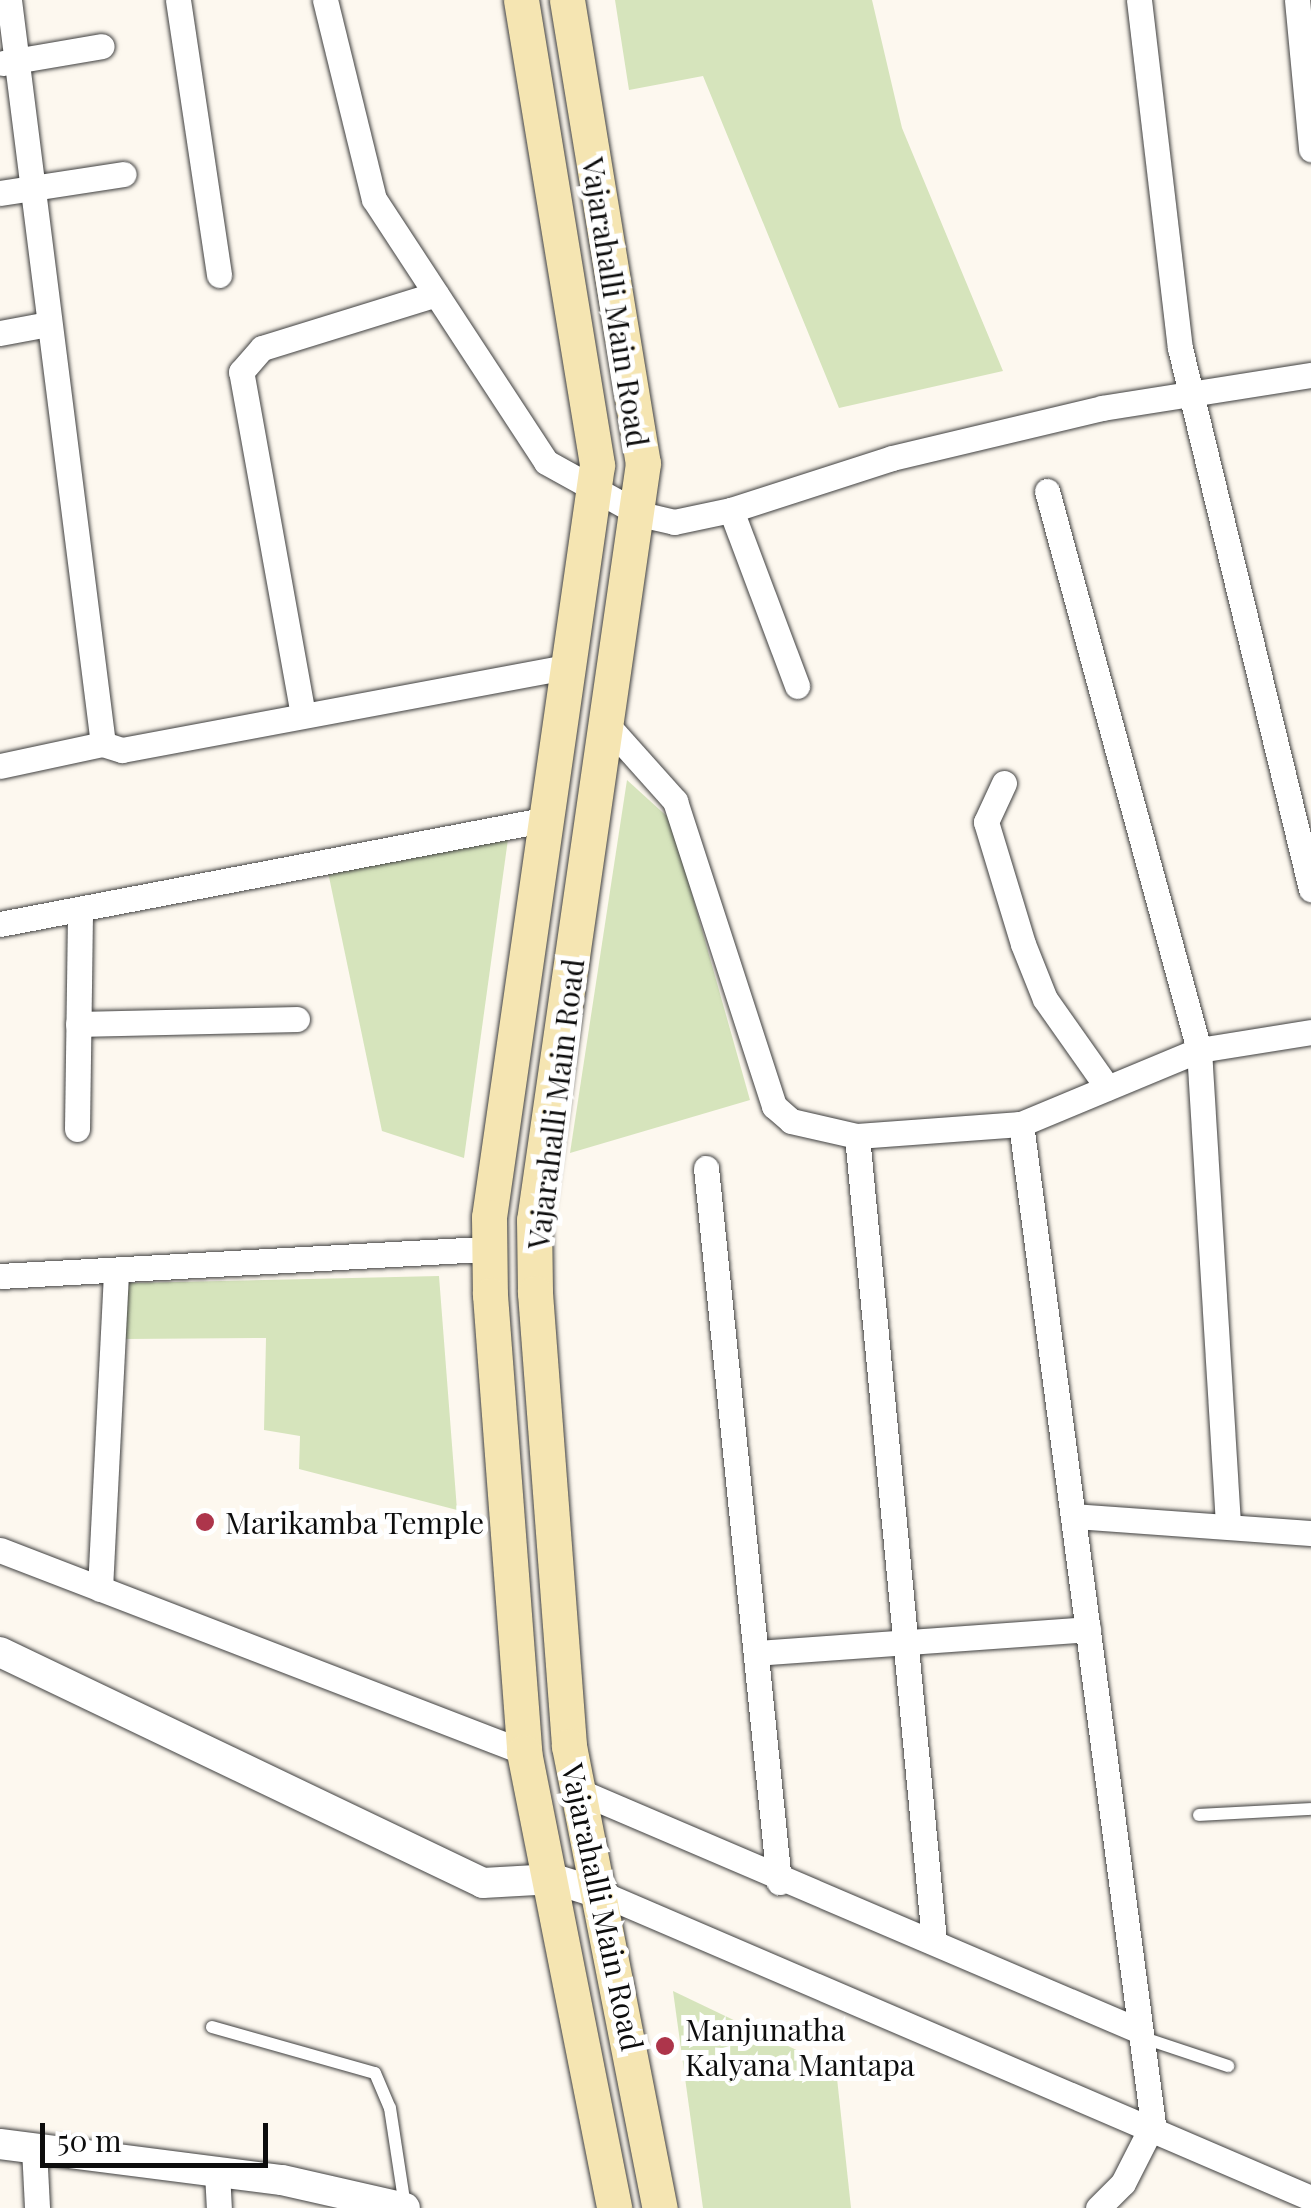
<!DOCTYPE html>
<style>
body{margin:0}
#map{position:relative;width:1311px;height:2208px;overflow:hidden;background:#fdf8ef;font-family:"Playfair Display",serif}
div>[style]{position:absolute}
.green>*{inset:0;background:#d6e4bc}
.roads{filter:drop-shadow(0 0 2px #404040) drop-shadow(0 0 2px #404040)}
.service>*{height:12px;margin:-6px;padding:0 6px;transform-origin:6px;border-radius:6px;background:#fff}
.minor>*{height:25px;margin:-12.5px;padding:0 12.5px;transform-origin:12.5px;border-radius:12.5px;background:#fff}
.tertiary>*{height:30px;margin:-15px;padding:0 15px;transform-origin:15px;border-radius:15px;background:#fff}
.secondary>*{height:35px;margin:-17.5px;padding:0 17.5px;transform-origin:17.5px;border-radius:17.5px;background:#f5e5b2}
.dots>*{width:28px;height:28px;translate:-50% -50%;box-sizing:border-box;border:5px solid #fff;border-radius:50%}
span{translate:-50% -50%;white-space:nowrap;text-align:center;line-height:1.15;-webkit-text-stroke:10px #fff;paint-order:stroke}
.street-label{font-size:30px;color:#0d0d0d}
.poi-label{font-size:30px;color:#0d0d0d}
.left{translate:0 -50%;text-align:left}
.scale{position:absolute;left:40px;top:2123px;width:228px;height:45px;box-sizing:border-box;border:5px solid #0d0d0d;border-top:0;padding-left:12px;font-size:30px;line-height:35px;white-space:nowrap;color:#0d0d0d;-webkit-text-stroke:8px #fff;paint-order:stroke}
</style>
<div id="map">
<div class="green">
<i style="clip-path:polygon(615px 0,872px 0,902px 128px,1003px 371px,839px 408px,703px 76px,629px 90px)"></i>
<i style="clip-path:polygon(627px 780px,671px 820px,750px 1100px,570px 1153px)"></i>
<i style="clip-path:polygon(508px 839px,464px 1158px,382px 1131px,328px 872px)"></i>
<i style="clip-path:polygon(439px 1276px,457px 1510px,299px 1469px,300px 1436px,264px 1430px,266px 1338px,124px 1339px,129px 1283px)"></i>
<i style="clip-path:polygon(673px 1991px,836px 2069px,851px 2208px,703px 2208px)"></i>
</div>
<div class="roads">
<div class="service">
<i style="left:1199px;top:1815px;width:112px;rotate:-3.1deg"></i>
<i style="left:212px;top:2027px;width:169px;rotate:15.8deg"></i>
<i style="left:375px;top:2073px;width:38px;rotate:67deg"></i>
<i style="left:390px;top:2108px;width:99px;rotate:81.3deg"></i>
<i style="left:1141px;top:2037px;width:92px;rotate:18.4deg"></i>
</div>
<div class="minor">
<i style="left:9px;top:0;width:750px;rotate:82.8deg"></i>
<i style="left:103px;top:744px;width:20px;rotate:18deg"></i>
<i style="left:122px;top:750px;width:457px;rotate:-10.6deg"></i>
<i style="left:178px;top:0;width:278px;rotate:81.5deg"></i>
<i style="left:325px;top:0;width:205px;rotate:76.2deg"></i>
<i style="left:374px;top:199px;width:314px;rotate:56.8deg"></i>
<i style="left:546px;top:462px;width:107px;rotate:29deg"></i>
<i style="left:640px;top:514px;width:35px;rotate:13deg"></i>
<i style="left:674px;top:522px;width:58px;rotate:-11.9deg"></i>
<i style="left:731px;top:510px;width:169px;rotate:-17.9deg"></i>
<i style="left:892px;top:458px;width:216px;rotate:-13.4deg"></i>
<i style="left:1102px;top:408px;width:212px;rotate:-9deg"></i>
<i style="left:1139px;top:0;width:350px;rotate:83.3deg"></i>
<i style="left:1180px;top:348px;width:557px;rotate:76.39deg"></i>
<i style="left:1297px;top:0;width:150px;rotate:84.6deg"></i>
<i style="left:3px;top:63px;width:100px;rotate:-9.7deg"></i>
<i style="left:0;top:193px;width:125px;rotate:-8.7deg"></i>
<i style="left:0;top:333px;width:49px;rotate:-10.6deg"></i>
<i style="left:1047px;top:491px;width:579px;rotate:74.79deg"></i>
<i style="left:1199px;top:1050px;width:476px;rotate:86.5deg"></i>
<i style="left:731px;top:510px;width:188px;rotate:69.4deg"></i>
<i style="left:303px;top:715px;width:349px;rotate:-100.2deg"></i>
<i style="left:241px;top:372px;width:32px;rotate:-49deg"></i>
<i style="left:262px;top:348px;width:182px;rotate:-17.2deg"></i>
<i style="left:608px;top:726px;width:101px;rotate:48.2deg"></i>
<i style="left:675px;top:801px;width:321px;rotate:72deg"></i>
<i style="left:774px;top:1106px;width:23px;rotate:41deg"></i>
<i style="left:791px;top:1121px;width:68px;rotate:12.8deg"></i>
<i style="left:857px;top:1136px;width:164px;rotate:-4.2deg"></i>
<i style="left:0;top:766px;width:105px;rotate:-12.1deg"></i>
<i style="left:1004px;top:783px;width:43px;rotate:114.8deg"></i>
<i style="left:986px;top:822px;width:127px;rotate:73.1deg"></i>
<i style="left:1023px;top:944px;width:59px;rotate:68.2deg"></i>
<i style="left:1045px;top:999px;width:108px;rotate:54.8deg"></i>
<i style="left:0;top:924px;width:558px;rotate:-10.85deg"></i>
<i style="left:78px;top:1024px;width:219px;rotate:-1.3deg"></i>
<i style="left:77px;top:1129px;width:218px;rotate:-89.2deg"></i>
<i style="left:857px;top:1136px;width:808px;rotate:84.53deg"></i>
<i style="left:706px;top:1168px;width:718px;rotate:84.16deg"></i>
<i style="left:0;top:1276px;width:490px;rotate:-3.2deg"></i>
<i style="left:1074px;top:1516px;width:238px;rotate:4.1deg"></i>
<i style="left:0;top:1550px;width:562px;rotate:21.08deg"></i>
<i style="left:100px;top:1589px;width:317px;rotate:-87.1deg"></i>
<i style="left:756px;top:1653px;width:333px;rotate:-4.1deg"></i>
<i style="left:581px;top:1792px;width:608px;rotate:23.15deg"></i>
<i style="left:605px;top:1895px;width:768px;rotate:23.23deg"></i>
<i style="left:34px;top:2148px;width:60px;rotate:87.1deg"></i>
<i style="left:217px;top:2172px;width:36px;rotate:87deg"></i>
<i style="left:1098px;top:2208px;width:35px;rotate:-45deg"></i>
<i style="left:1123px;top:2183px;width:66px;rotate:-63deg"></i>
<i style="left:1153px;top:2124px;width:1009px;rotate:-97.52deg"></i>
<i style="left:1021px;top:1124px;width:193px;rotate:-22.6deg"></i>
<i style="left:1199px;top:1050px;width:113px;rotate:-9.1deg"></i>
</div>
<div class="tertiary">
<i style="left:0;top:1652px;width:535px;rotate:25.56deg"></i>
<i style="left:483px;top:1883px;width:71px;rotate:-3.2deg"></i>
<i style="left:554px;top:1879px;width:53px;rotate:17.4deg"></i>
<i style="left:0;top:2144px;width:284px;rotate:7.3deg"></i>
<i style="left:282px;top:2180px;width:126px;rotate:12.8deg"></i>
</div>
<div class="secondary">
<i style="left:521px;top:0;width:471px;rotate:80.7deg"></i>
<i style="left:597px;top:465px;width:760px;rotate:98.17deg"></i>
<i style="left:489px;top:1217px;width:78px;rotate:89.3deg"></i>
<i style="left:490px;top:1295px;width:458px;rotate:85.7deg"></i>
<i style="left:524px;top:1752px;width:465px;rotate:78.8deg"></i>
<i style="left:567px;top:0;width:469px;rotate:80.7deg"></i>
<i style="left:643px;top:463px;width:765px;rotate:98.19deg"></i>
<i style="left:534px;top:1220px;width:73px;rotate:89.2deg"></i>
<i style="left:535px;top:1293px;width:454px;rotate:85.7deg"></i>
<i style="left:569px;top:1746px;width:471px;rotate:78.9deg"></i>
</div>
</div>
<div class="dots">
<i style="left:205px;top:1522px;background:#ad354b"></i>
<i style="left:665px;top:2046px;background:#ad354b"></i>
</div>
<div class="street-label">
<span style="left:616px;top:302px;rotate:81deg">Vajarahalli Main Road</span>
<span style="left:555px;top:1104px;rotate:-83deg">Vajarahalli Main Road</span>
<span style="left:603px;top:1907px;rotate:78deg">Vajarahalli Main Road</span>
</div>
<div class="poi-label">
<span class="left" style="left:225px;top:1522px">Marikamba Temple</span>
<span class="left" style="left:685px;top:2046px">Manjunatha<br>Kalyana Mantapa</span>
</div>
<div class="scale">50 m</div>
</div>
